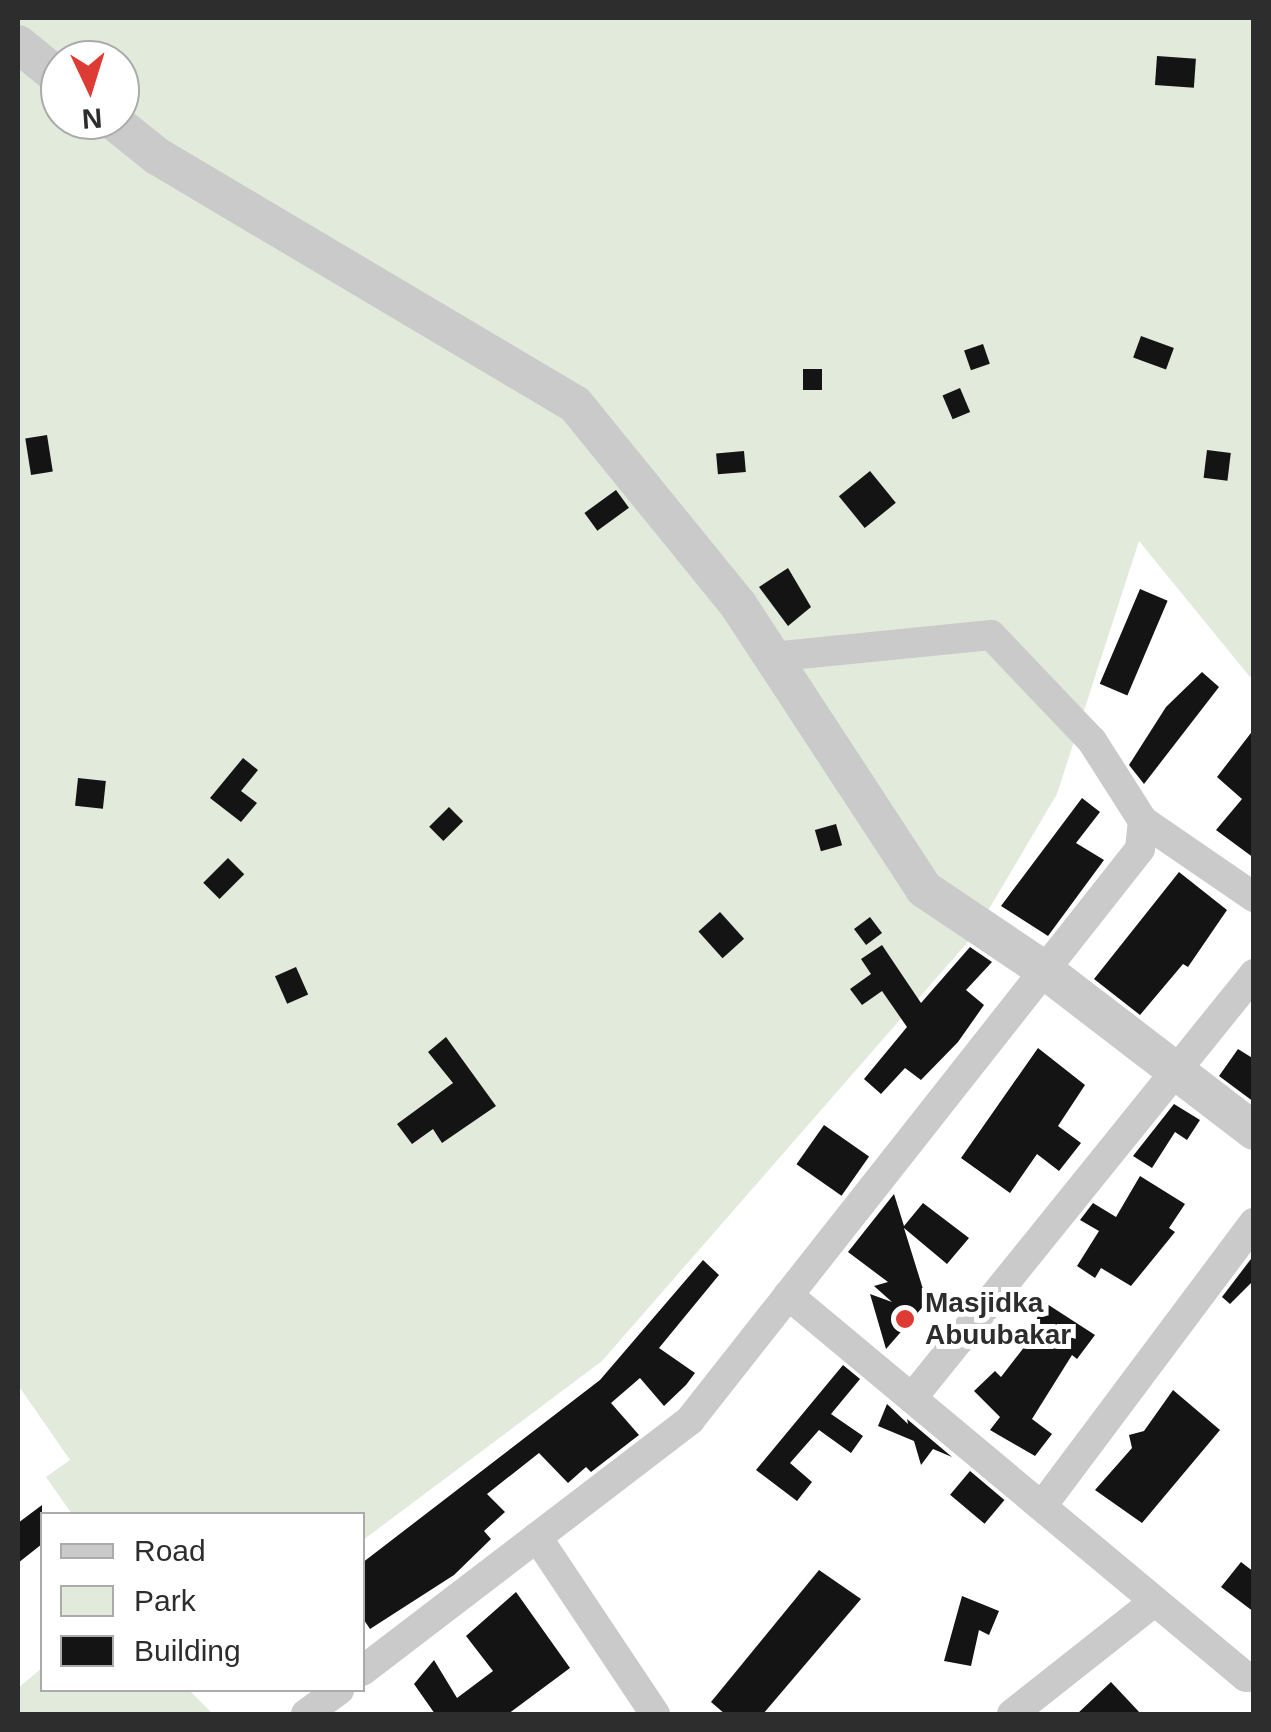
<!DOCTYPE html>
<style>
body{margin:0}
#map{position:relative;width:1271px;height:1732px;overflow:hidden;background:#fff;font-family:Helvetica,sans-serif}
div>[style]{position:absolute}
.green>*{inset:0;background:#e1eadb}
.building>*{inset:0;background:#141414;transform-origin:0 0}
.minor>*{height:30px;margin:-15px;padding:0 15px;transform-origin:15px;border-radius:15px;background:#cacaca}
.tertiary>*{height:38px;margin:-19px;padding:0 19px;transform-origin:19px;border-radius:19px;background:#cacaca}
.dots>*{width:28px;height:28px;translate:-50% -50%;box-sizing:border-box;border:5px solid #fff;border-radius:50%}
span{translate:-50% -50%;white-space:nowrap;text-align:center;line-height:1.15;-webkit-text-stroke:10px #fff;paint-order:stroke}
.poi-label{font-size:28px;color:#2d2d2d;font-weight:700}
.left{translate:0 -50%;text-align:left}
.frame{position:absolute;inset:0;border:20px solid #2d2d2d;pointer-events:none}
.legend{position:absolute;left:40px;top:1512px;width:325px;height:180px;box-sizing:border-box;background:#fff;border:2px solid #ababab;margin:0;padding:12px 18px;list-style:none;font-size:30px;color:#2d2d2d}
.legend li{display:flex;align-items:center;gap:20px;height:50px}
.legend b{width:50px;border:2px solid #ababab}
.north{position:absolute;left:40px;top:40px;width:100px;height:100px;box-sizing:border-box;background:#fff;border:2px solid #ababab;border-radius:50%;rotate:176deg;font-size:28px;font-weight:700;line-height:40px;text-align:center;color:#2d2d2d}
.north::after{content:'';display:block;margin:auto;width:35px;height:45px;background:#de3b34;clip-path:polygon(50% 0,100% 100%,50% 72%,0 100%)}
</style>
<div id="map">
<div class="green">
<i style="clip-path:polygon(evenodd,18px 18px,1253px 18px,1253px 673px,1250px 677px,1139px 541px,1057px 794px,973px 936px,602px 1361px,363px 1540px,362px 1514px,72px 1514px,46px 1477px,70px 1460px,18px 1385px,18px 18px,60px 60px,120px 60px,120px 120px,60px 120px,60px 60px)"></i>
<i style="clip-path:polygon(42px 1668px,42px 1690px,189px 1690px,213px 1714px,18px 1714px,18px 1688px)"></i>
</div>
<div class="building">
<i style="left:1157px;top:56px;width:39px;height:29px;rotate:4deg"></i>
<i style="left:1141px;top:336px;width:35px;height:23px;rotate:20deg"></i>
<i style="left:983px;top:344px;width:21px;height:20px;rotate:71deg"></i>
<i style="left:803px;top:369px;width:19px;height:21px"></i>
<i style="left:960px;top:388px;width:26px;height:19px;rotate:67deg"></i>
<i style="left:47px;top:435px;width:37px;height:22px;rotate:81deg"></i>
<i style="left:1207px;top:450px;width:24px;height:28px;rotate:7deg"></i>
<i style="left:744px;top:451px;width:21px;height:28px;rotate:85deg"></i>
<i style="left:870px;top:471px;width:41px;height:40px;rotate:51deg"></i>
<i style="left:616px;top:490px;width:22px;height:39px;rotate:54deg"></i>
<i style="clip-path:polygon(788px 568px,811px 607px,788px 626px,759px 587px)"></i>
<i style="left:1140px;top:589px;width:30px;height:103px;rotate:23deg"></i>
<i style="clip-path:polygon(1202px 672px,1219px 687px,1144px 784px,1129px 765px,1166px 707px)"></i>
<i style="clip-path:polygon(1254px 729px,1254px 858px,1216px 830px,1242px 799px,1217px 777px)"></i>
<i style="clip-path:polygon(243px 758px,258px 770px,241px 791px,257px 803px,241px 822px,210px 798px)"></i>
<i style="left:78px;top:778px;width:28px;height:28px;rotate:6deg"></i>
<i style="clip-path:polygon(1082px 798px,1100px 812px,1076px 843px,1104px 860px,1048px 936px,1001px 906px)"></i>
<i style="left:449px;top:807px;width:20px;height:28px;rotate:45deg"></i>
<i style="left:836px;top:824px;width:22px;height:22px;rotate:74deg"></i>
<i style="left:228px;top:858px;width:23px;height:35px;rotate:45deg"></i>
<i style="clip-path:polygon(1179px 872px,1227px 910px,1188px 967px,1183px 964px,1140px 1015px,1094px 979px)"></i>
<i style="left:720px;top:912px;width:36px;height:29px;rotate:48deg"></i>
<i style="left:870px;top:917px;width:20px;height:20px;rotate:53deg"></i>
<i style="clip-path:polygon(882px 945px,921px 1003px,970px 947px,992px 962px,966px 990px,984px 1005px,958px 1042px,921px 1080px,905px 1068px,881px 1094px,864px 1079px,907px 1027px,882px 991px,862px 1005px,850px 989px,871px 974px,861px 959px)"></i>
<i style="left:296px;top:967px;width:30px;height:23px;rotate:66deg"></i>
<i style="clip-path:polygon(446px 1037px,496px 1106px,442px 1143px,433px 1129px,412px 1144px,397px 1124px,453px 1083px,428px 1052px)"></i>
<i style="clip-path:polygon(1038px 1048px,1085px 1085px,1058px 1126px,1081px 1143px,1059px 1171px,1037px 1154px,1010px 1193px,961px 1158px)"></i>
<i style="clip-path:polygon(1238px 1049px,1254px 1059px,1254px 1102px,1219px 1076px)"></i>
<i style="clip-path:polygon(1174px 1104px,1200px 1120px,1187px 1140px,1175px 1132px,1152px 1168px,1133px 1156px)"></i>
<i style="left:824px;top:1125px;width:55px;height:48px;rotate:35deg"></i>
<i style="clip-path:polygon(1140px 1176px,1185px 1204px,1169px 1228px,1175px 1232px,1131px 1286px,1101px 1268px,1095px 1278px,1077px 1266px,1099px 1231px,1080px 1220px,1093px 1203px,1116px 1217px)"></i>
<i style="clip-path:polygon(894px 1194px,904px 1226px,923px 1203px,969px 1238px,947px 1264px,904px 1228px,927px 1302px,886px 1349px,870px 1294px,892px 1302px,874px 1286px,888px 1282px,848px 1252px)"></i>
<i style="clip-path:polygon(1254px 1255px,1254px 1280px,1230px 1304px,1222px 1297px)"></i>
<i style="clip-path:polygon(703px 1260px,719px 1275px,659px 1348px,695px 1373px,686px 1385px,664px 1406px,640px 1378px,611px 1403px,639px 1435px,591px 1472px,586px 1467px,568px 1483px,539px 1453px,487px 1494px,505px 1512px,484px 1531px,491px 1539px,454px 1575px,370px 1629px,362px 1617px,362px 1563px,600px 1380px)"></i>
<i style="clip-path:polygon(1044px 1302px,1095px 1335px,1077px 1359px,1072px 1355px,1032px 1419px,1052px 1434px,1035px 1456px,990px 1430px,1000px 1417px,974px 1391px,995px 1371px,1001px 1377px,1025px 1346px)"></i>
<i style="clip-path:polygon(843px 1365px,860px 1379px,831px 1414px,863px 1436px,851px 1453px,819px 1430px,790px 1463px,812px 1482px,797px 1501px,756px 1470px)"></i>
<i style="clip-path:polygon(1173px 1390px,1220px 1430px,1142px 1523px,1095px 1490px,1132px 1448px,1129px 1435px,1144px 1431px)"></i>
<i style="clip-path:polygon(887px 1404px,908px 1424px,907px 1419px,952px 1457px,933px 1449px,921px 1465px,914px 1441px,878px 1426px)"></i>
<i style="left:970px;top:1471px;width:45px;height:31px;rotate:40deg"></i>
<i style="clip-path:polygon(42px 1505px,42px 1544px,18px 1563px,18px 1523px)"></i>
<i style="clip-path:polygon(1241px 1562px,1254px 1572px,1254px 1612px,1221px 1587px)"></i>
<i style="clip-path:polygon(819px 1570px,861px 1599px,763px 1714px,725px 1714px,711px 1702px)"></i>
<i style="clip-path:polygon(516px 1592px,570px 1668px,508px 1714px,435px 1714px,414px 1684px,434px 1660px,457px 1698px,493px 1671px,466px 1636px)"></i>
<i style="clip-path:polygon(962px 1596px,999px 1611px,989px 1635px,979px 1630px,971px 1666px,944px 1661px)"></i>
<i style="clip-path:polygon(1111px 1682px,1141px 1714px,1077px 1714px)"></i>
</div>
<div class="minor">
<i style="left:1143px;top:821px;width:135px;rotate:34.4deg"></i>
<i style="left:788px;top:1295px;width:596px;rotate:39.83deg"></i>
<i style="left:1246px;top:1677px;width:8px;rotate:-7deg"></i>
<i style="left:912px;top:1398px;width:545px;rotate:-51.11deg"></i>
<i style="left:1042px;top:1506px;width:354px;rotate:-53.2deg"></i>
<i style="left:537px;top:1537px;width:213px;rotate:56.3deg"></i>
<i style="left:362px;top:1671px;width:413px;rotate:-37.4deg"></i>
<i style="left:690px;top:1420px;width:727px;rotate:-51.76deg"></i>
<i style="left:1140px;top:849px;width:28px;rotate:-84deg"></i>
<i style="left:1143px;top:821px;width:95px;rotate:-122.5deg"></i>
<i style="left:1092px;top:741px;width:146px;rotate:-133.6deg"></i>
<i style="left:991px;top:635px;width:220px;rotate:174.3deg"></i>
<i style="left:306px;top:1714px;width:41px;rotate:-36deg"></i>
<i style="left:1012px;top:1714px;width:182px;rotate:-38.3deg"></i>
</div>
<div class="tertiary">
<i style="left:18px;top:44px;width:54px;rotate:39deg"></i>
<i style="left:112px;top:120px;width:58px;rotate:38.7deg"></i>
<i style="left:157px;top:156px;width:486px;rotate:30.7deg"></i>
<i style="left:575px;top:404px;width:260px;rotate:50.9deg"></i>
<i style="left:739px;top:606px;width:338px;rotate:56.8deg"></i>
<i style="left:924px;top:889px;width:143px;rotate:33.9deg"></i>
<i style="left:1043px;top:969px;width:266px;rotate:37.5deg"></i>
</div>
<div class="dots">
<i style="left:905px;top:1319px;background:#de3b34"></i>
</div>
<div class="poi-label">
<span class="left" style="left:925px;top:1319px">Masjidka<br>Abuubakar</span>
</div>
<div class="frame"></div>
<ul class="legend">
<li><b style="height:12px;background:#cacaca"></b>Road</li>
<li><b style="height:28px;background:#e1eadb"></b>Park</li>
<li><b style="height:28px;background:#141414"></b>Building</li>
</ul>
<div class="north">N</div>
</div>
